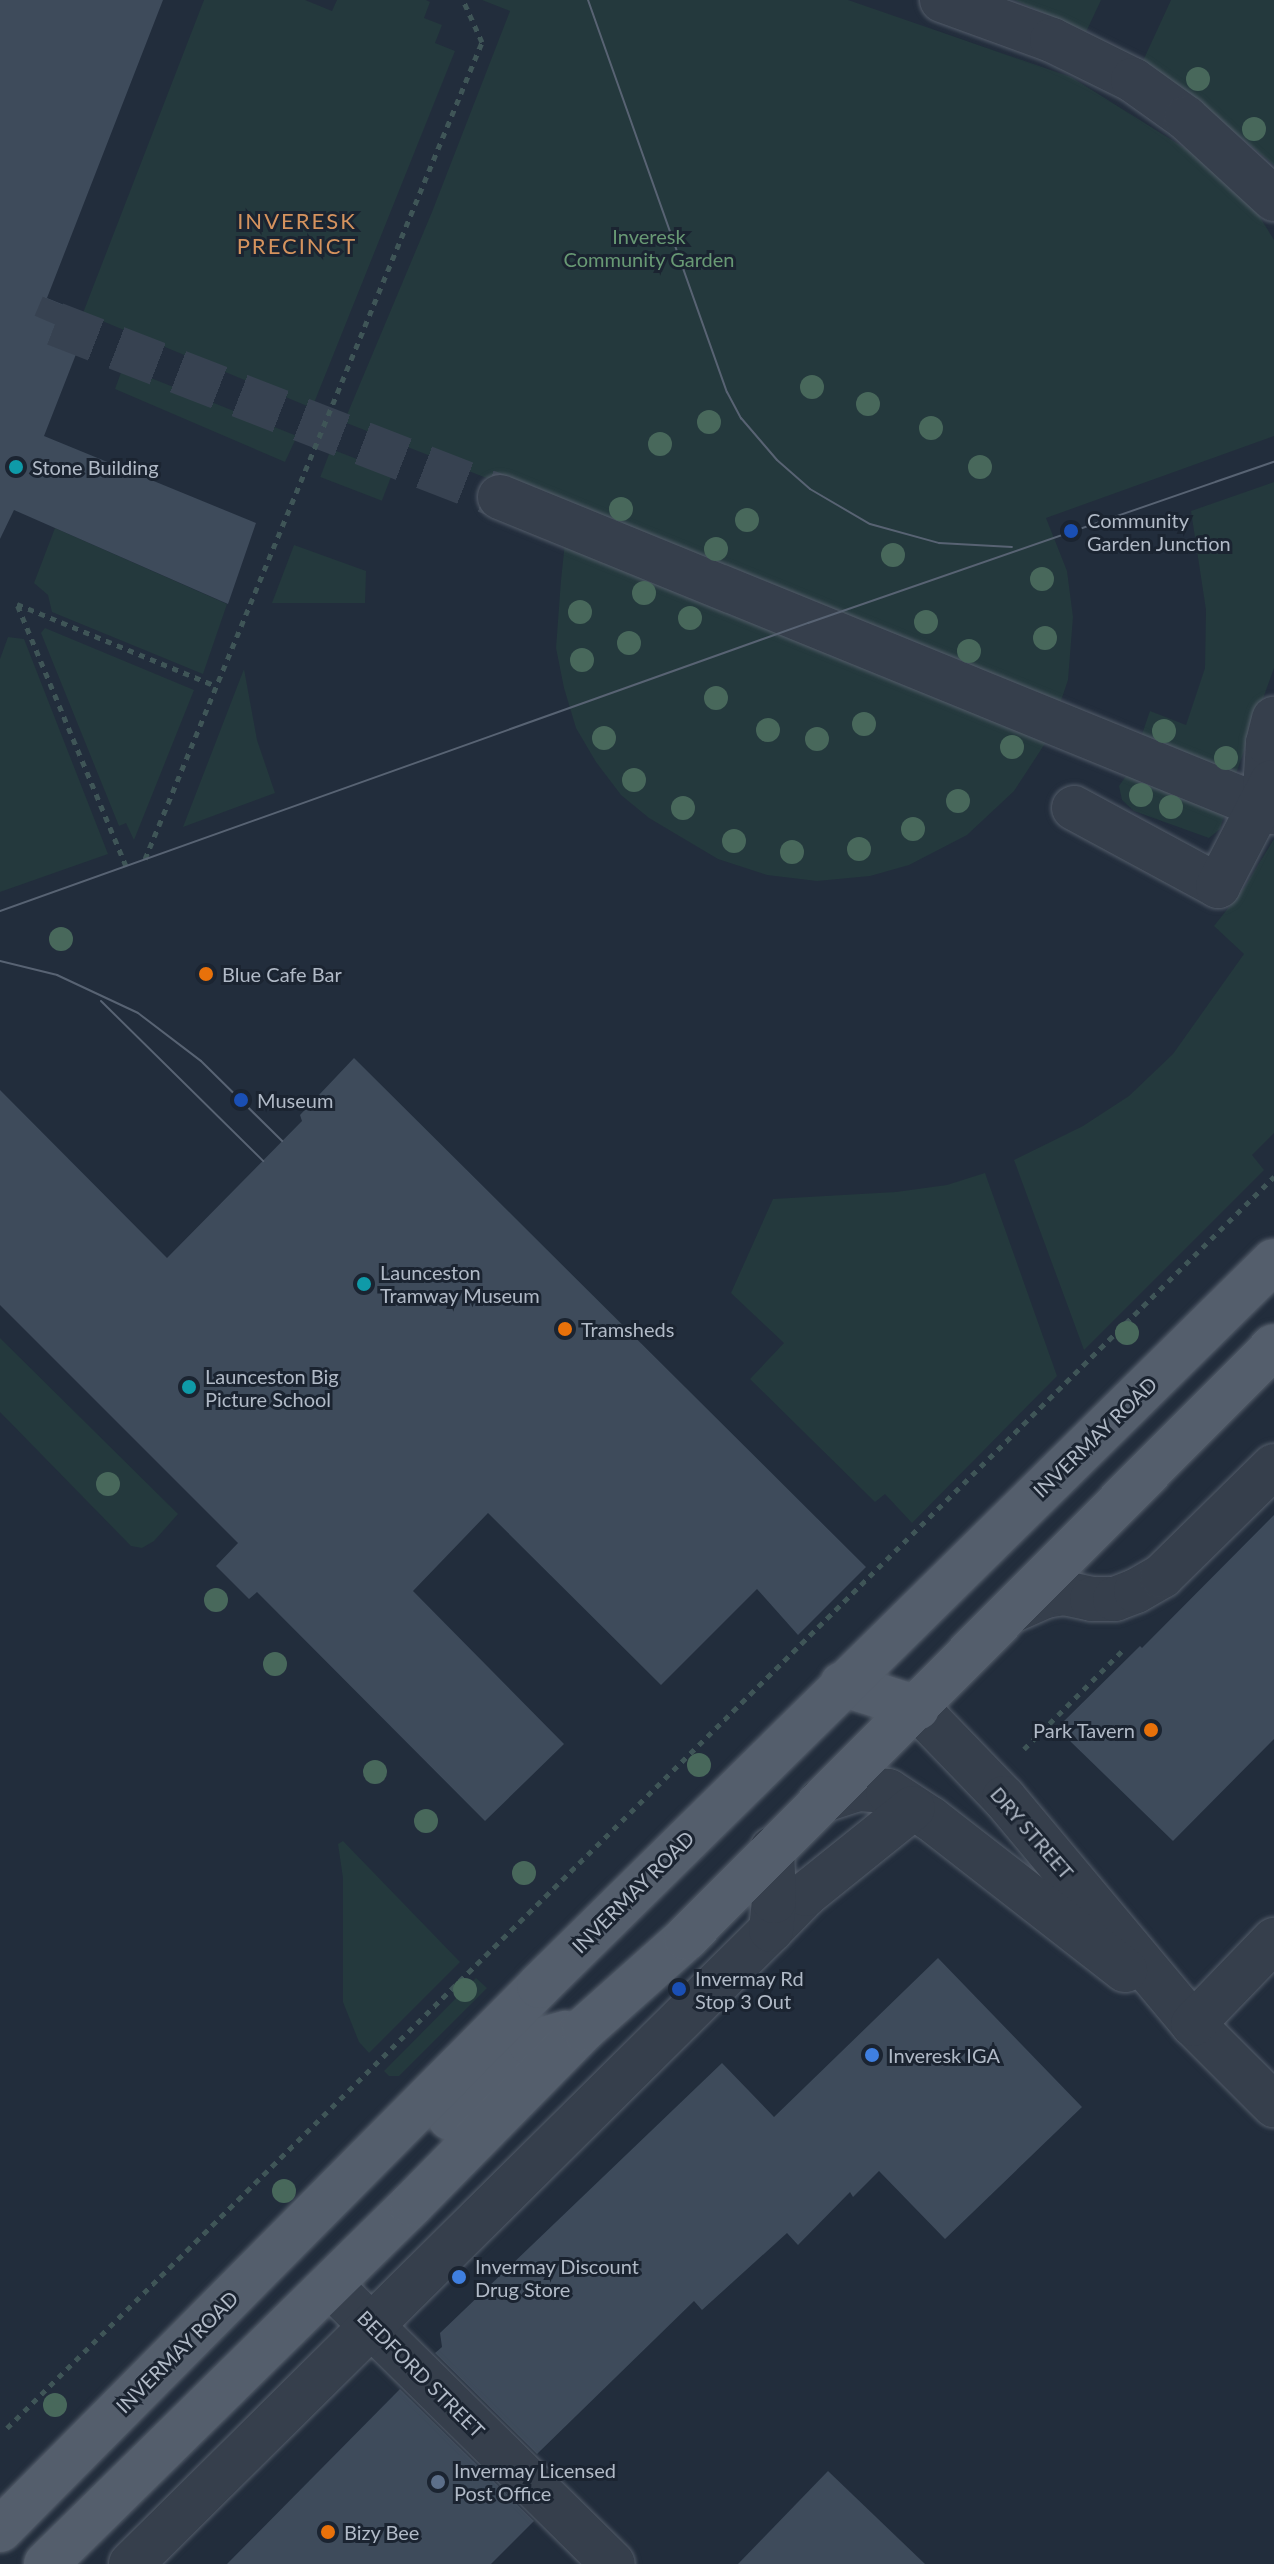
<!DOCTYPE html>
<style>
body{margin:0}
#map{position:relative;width:1274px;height:2564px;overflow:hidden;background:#222d3c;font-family:Lato,sans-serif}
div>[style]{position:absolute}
.green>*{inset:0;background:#24393d;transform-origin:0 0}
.building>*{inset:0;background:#3e4b5b}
.minor-tunnel>*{height:44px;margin-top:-22px;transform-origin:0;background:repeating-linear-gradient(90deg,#374251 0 44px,transparent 0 66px)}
.path>*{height:5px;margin-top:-2.5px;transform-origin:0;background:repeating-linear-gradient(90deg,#3f5557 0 6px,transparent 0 12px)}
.roads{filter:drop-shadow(0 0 2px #545d6a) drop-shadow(0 0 2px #545d6a)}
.minor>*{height:44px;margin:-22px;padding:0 22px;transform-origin:22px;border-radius:22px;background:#363f4c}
.major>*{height:44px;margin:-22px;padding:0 22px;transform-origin:22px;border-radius:22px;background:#545e6c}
.tram>*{height:2px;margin:-1px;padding:0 1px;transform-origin:1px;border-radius:1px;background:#586373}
.trees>*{width:24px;height:24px;margin:-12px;border-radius:50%;background:#48685b}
.dots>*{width:22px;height:22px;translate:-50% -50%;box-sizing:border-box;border:4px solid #1b2431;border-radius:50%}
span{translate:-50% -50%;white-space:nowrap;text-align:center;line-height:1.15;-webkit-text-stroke:6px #1b2431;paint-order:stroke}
.park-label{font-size:20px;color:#689974}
.poi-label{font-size:20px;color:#b1bac7}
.left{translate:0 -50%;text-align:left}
.right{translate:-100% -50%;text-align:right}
.street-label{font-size:20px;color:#b1bac7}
.neighbourhood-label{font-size:22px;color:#d5935e;letter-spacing:2px}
</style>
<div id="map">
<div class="green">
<i style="clip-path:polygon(204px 0,305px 0,332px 11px,337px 0,426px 0,430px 2px,424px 18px,442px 25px,435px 43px,455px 51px,312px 408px,83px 313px)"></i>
<i style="clip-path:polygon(482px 0,848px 0,1071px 77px,1207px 162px,1258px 214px,1274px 240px,1274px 436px,1046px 518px,1067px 571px,1073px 617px,1068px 680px,1048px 739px,1014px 791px,967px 835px,909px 865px,870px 876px,817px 881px,767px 875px,718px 859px,649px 818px,621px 795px,596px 762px,576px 728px,564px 688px,556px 648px,561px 580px,565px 542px,578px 514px,344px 422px,432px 212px,510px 11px)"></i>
<i style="clip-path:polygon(1015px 0,1101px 0,1086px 32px)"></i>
<i style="clip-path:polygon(1171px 0,1274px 0,1274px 165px,1185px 92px,1142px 63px)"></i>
<i style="clip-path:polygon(123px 367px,297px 436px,285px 462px,115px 389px)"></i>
<i style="left:331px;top:449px;width:66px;height:30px;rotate:21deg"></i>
<i style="clip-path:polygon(1274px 482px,1274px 668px,1234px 779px,1140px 740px,1150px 711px,1186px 725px,1205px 668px,1206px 610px,1191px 511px)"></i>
<i style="clip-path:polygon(55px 528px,227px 604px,203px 674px,52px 612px,48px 595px,34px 583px)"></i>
<i style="clip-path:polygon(294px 545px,366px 571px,365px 603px,272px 603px)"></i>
<i style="clip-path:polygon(45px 628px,194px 690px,134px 840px,126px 823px,119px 826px,41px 633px)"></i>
<i style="clip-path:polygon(8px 637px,24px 639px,108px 854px,0 892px,0 659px)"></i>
<i style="clip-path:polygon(244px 669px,257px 740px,275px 793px,183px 827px)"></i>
<i style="clip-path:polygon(1128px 773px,1225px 812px,1220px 829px,1209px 838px,1134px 811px,1122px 800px,1119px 786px)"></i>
<i style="clip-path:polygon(1274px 839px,1274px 1133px,1252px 1155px,1264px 1170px,1084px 1350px,1014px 1160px,1083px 1126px,1129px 1096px,1173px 1054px,1244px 954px,1214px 926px,1244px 888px)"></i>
<i style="clip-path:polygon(985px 1173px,1057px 1376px,912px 1523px,885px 1494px,875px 1502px,750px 1379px,784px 1343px,731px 1293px,773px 1199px,896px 1192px,947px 1185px)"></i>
<i style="clip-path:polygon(0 1338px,178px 1514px,154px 1541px,142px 1548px,131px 1546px,0 1412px)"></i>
<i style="clip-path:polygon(343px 1841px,460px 1962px,369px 2053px,359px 2042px,343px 2002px,343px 1878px,338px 1844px)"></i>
<i style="clip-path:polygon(476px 1978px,487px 1988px,399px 2076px,389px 2076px,384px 2071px)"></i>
</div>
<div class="building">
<i style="clip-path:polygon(0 0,163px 0,47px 298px,91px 316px,44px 436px,256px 523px,228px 604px,14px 510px,0 539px)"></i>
<i style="clip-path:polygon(354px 1058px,866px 1567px,798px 1635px,757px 1589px,661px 1685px,488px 1513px,413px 1591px,564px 1744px,485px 1821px,257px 1592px,249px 1599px,216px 1566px,238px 1543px,0 1305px,0 1090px,167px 1258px,302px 1121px,300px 1115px)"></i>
<i style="clip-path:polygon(1274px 1515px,1274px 1739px,1173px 1841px,1071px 1742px,1060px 1725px,1140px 1646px,1142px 1648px)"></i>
<i style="clip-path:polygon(938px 1958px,1082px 2107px,945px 2239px,879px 2171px,853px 2197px,850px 2192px,798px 2245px,787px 2233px,702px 2310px,694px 2301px,537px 2454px,435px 2353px,442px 2347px,440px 2333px,722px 2063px,774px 2117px)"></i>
<i style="clip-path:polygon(400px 2389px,534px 2521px,491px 2564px,227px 2564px)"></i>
<i style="clip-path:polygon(828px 2471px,925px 2564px,738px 2564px)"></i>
</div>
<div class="minor-tunnel">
<i style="left:63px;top:305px;width:21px;rotate:113deg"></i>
<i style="left:55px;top:324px;width:477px;rotate:21.2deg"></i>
</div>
<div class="path">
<i style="left:145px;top:859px;width:884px;rotate:-67.58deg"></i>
<i style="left:482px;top:42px;width:46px;rotate:-114.3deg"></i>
<i style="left:126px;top:866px;width:284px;rotate:-112.6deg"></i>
<i style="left:17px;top:604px;width:215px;rotate:22.4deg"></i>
<i style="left:1024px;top:1749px;width:141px;rotate:-45deg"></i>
<i style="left:7px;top:2428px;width:1781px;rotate:-44.64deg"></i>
</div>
<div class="roads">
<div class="minor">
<i style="left:942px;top:0;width:117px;rotate:20deg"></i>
<i style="left:1052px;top:40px;width:90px;rotate:26.3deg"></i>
<i style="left:1133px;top:80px;width:65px;rotate:35.6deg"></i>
<i style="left:1186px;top:118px;width:120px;rotate:42.6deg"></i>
<i style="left:500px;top:497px;width:836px;rotate:22.15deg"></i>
<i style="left:1265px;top:791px;width:48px;rotate:-86.4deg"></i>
<i style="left:1268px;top:743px;width:25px;rotate:-76deg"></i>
<i style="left:1074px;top:808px;width:164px;rotate:28.4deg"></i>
<i style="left:1218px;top:886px;width:117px;rotate:-62.6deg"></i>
<i style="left:1014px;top:1610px;width:34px;rotate:-24deg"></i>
<i style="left:1045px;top:1596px;width:19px;rotate:-9deg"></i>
<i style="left:1064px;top:1593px;width:29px;rotate:12deg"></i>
<i style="left:1092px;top:1599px;width:23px"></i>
<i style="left:1115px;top:1599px;width:22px;rotate:-21deg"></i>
<i style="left:1136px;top:1591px;width:30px;rotate:-30deg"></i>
<i style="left:1162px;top:1576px;width:157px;rotate:-44.5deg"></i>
<i style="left:917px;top:1708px;width:125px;rotate:46deg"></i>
<i style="left:1004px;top:1798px;width:295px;rotate:50.1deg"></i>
<i style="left:1193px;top:2024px;width:115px;rotate:45deg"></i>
<i style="left:821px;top:1801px;width:40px;rotate:-18deg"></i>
<i style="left:859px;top:1789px;width:29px;rotate:4deg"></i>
<i style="left:888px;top:1791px;width:51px;rotate:33.1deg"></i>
<i style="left:931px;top:1819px;width:246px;rotate:37.9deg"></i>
<i style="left:771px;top:1930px;width:50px;rotate:-45.8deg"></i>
<i style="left:806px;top:1894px;width:137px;rotate:-38.8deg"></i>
<i style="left:1193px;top:2024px;width:117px;rotate:-46deg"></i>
<i style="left:330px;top:2285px;width:397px;rotate:44.6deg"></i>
<i style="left:131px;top:2564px;width:901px;rotate:-44.73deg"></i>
<i style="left:771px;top:1930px;width:29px;rotate:-84deg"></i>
<i style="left:774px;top:1901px;width:52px;rotate:-92.2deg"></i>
</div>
<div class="major">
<i style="left:842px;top:1684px;width:79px;rotate:17.7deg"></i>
<i style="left:450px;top:2118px;width:110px;rotate:-43.2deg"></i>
<i style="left:530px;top:2043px;width:37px;rotate:-16deg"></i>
<i style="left:0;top:2530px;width:766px;rotate:-45.26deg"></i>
<i style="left:539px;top:1986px;width:1032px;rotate:-44.61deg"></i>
<i style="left:46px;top:2564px;width:513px;rotate:-44.53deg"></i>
<i style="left:412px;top:2204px;width:245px;rotate:-45.5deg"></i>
<i style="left:584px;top:2029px;width:137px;rotate:-41.7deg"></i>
<i style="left:686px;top:1938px;width:834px;rotate:-45.19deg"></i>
</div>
</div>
<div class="tram">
<i style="left:588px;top:0;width:416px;rotate:70.5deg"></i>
<i style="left:727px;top:392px;width:30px;rotate:62deg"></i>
<i style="left:741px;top:418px;width:55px;rotate:49.4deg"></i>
<i style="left:777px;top:460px;width:44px;rotate:41.3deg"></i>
<i style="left:810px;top:489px;width:69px;rotate:30.3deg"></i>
<i style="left:870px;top:524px;width:72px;rotate:15.4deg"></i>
<i style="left:939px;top:543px;width:73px;rotate:3.1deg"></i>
<i style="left:0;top:911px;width:858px;rotate:-19.62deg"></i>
<i style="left:808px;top:623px;width:493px;rotate:-19.1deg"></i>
<i style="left:0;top:961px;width:59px;rotate:13.8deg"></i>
<i style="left:57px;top:975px;width:89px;rotate:25.1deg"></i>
<i style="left:138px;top:1013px;width:79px;rotate:37.3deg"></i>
<i style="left:201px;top:1061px;width:114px;rotate:44.6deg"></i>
<i style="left:101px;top:1001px;width:228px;rotate:44.6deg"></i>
</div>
<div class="trees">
<i style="left:1198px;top:79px"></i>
<i style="left:1254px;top:129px"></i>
<i style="left:812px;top:387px"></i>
<i style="left:868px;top:404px"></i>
<i style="left:709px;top:422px"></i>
<i style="left:931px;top:428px"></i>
<i style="left:660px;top:444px"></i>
<i style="left:980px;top:467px"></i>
<i style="left:621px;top:509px"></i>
<i style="left:747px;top:520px"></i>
<i style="left:716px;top:549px"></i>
<i style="left:893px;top:555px"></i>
<i style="left:1042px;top:579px"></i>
<i style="left:644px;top:593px"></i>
<i style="left:580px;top:612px"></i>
<i style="left:690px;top:618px"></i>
<i style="left:926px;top:622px"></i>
<i style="left:1045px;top:638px"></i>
<i style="left:629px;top:643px"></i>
<i style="left:969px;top:651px"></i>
<i style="left:582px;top:660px"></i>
<i style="left:716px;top:698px"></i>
<i style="left:864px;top:724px"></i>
<i style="left:768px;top:730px"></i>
<i style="left:1164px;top:731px"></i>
<i style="left:604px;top:738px"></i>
<i style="left:817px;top:739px"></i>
<i style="left:1012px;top:747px"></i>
<i style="left:1226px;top:758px"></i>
<i style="left:634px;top:780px"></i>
<i style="left:1141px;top:795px"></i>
<i style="left:958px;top:801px"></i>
<i style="left:1171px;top:807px"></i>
<i style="left:683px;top:808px"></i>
<i style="left:913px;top:829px"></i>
<i style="left:734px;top:841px"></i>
<i style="left:859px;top:849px"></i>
<i style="left:792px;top:852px"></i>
<i style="left:61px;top:939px"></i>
<i style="left:1127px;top:1333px"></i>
<i style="left:108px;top:1484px"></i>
<i style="left:216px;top:1600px"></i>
<i style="left:275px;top:1664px"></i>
<i style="left:699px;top:1765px"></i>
<i style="left:375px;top:1772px"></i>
<i style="left:426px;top:1821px"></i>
<i style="left:524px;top:1873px"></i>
<i style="left:465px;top:1990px"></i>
<i style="left:284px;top:2191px"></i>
<i style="left:55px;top:2405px"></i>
</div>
<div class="dots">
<i style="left:16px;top:467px;background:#0f9aa8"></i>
<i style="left:1071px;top:531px;background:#1a4fb4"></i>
<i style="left:206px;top:974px;background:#e8710a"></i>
<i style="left:241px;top:1100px;background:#1a4fb4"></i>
<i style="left:364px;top:1284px;background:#0f9aa8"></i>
<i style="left:565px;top:1329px;background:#e8710a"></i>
<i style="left:189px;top:1387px;background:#0f9aa8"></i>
<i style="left:1151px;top:1730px;background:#e8710a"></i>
<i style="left:679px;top:1989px;background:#1a4fb4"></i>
<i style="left:872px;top:2055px;background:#3f7fe0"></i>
<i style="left:459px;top:2277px;background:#3f7fe0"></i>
<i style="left:438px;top:2482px;background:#5c6f8a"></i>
<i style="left:328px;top:2532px;background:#e8710a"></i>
</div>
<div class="park-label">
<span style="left:649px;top:248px">Inveresk<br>Community Garden</span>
</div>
<div class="poi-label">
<span class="left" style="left:32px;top:467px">Stone Building</span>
<span class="left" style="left:1087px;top:532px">Community<br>Garden Junction</span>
<span class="left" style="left:222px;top:974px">Blue Cafe Bar</span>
<span class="left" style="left:257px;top:1100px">Museum</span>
<span class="left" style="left:380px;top:1284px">Launceston<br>Tramway Museum</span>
<span class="left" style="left:581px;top:1329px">Tramsheds</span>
<span class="left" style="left:205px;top:1388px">Launceston Big<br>Picture School</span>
<span class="right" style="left:1135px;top:1730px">Park Tavern</span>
<span class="left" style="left:695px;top:1990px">Invermay Rd<br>Stop 3 Out</span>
<span class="left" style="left:888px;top:2055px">Inveresk IGA</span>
<span class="left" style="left:475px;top:2278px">Invermay Discount<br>Drug Store</span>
<span class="left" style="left:454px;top:2482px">Invermay Licensed<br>Post Office</span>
<span class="left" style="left:344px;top:2532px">Bizy Bee</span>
</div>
<div class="street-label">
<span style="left:1095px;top:1437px;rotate:-44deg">INVERMAY ROAD</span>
<span style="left:1032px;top:1833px;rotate:49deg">DRY STREET</span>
<span style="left:633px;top:1892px;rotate:-45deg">INVERMAY ROAD</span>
<span style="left:177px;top:2352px;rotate:-45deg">INVERMAY ROAD</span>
<span style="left:421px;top:2374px;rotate:45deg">BEDFORD STREET</span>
</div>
<div class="neighbourhood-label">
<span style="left:297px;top:233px">INVERESK<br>PRECINCT</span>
</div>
</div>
